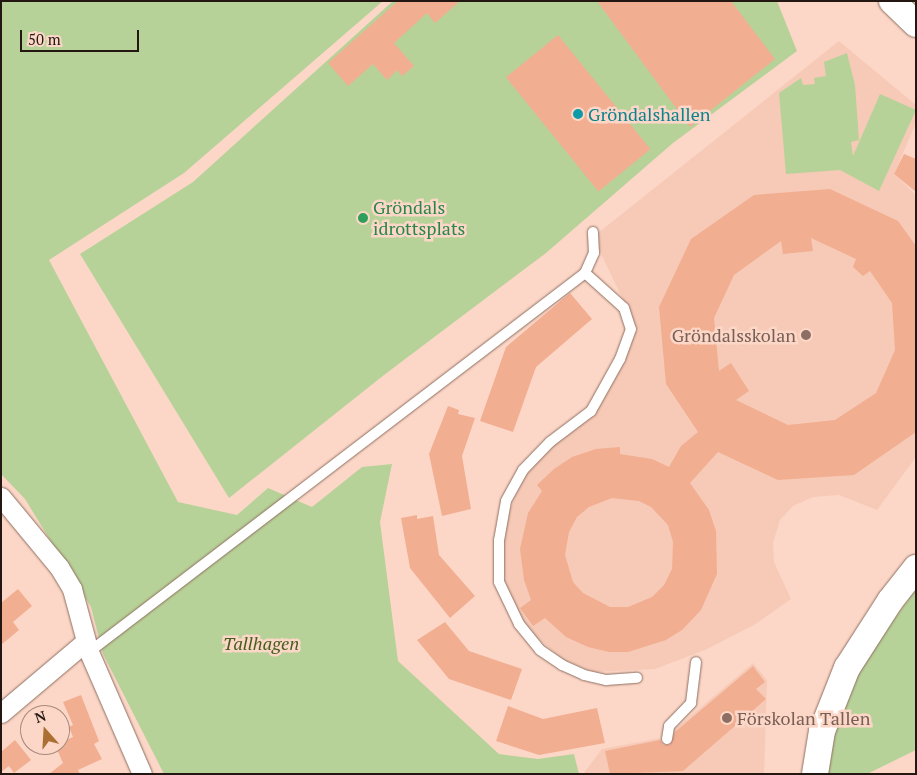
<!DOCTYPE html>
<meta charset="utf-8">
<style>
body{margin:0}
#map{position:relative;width:917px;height:775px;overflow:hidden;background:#fcd7c7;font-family:"PT Serif",serif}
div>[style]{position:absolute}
.built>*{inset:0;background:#f6cab7}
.green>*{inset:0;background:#b7d298}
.building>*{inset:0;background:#f2ae91;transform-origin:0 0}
.roads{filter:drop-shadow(0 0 1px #8f6f61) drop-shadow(0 0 1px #8f6f61)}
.lane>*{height:10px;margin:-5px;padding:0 5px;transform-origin:5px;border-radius:5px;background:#fff}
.street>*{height:19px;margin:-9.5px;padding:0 9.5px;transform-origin:9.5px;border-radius:9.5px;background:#fff}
.secondary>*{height:26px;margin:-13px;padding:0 13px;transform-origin:13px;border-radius:13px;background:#fff}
.dots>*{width:14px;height:14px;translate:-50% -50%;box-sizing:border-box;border:2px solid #fcd7c7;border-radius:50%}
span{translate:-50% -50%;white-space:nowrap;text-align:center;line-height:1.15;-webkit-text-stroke:5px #fcd7c7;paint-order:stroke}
.culture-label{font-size:18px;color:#0d838f}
.left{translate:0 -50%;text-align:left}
.leisure-label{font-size:18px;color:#27864d}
.education-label{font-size:18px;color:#785e54}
.right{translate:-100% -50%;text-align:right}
.park-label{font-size:18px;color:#445d1c;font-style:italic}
.frame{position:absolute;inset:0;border:2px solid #241711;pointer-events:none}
.north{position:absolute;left:20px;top:705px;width:50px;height:50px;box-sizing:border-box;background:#fcd7c7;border:1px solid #a68a7e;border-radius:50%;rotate:341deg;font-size:14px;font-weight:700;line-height:20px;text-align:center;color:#241711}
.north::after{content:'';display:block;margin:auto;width:18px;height:22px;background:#ac6f33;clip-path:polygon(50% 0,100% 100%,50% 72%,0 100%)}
.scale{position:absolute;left:20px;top:30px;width:119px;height:22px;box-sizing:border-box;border:2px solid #241711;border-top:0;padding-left:6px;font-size:15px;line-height:18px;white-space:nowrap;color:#241711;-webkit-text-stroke:4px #fcd7c7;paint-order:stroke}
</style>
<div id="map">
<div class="built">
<i style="clip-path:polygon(839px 41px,916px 105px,916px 123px,894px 174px,916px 195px,916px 457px,877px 510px,839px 495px,813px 497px,793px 506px,780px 520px,773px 543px,774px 562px,791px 599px,754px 625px,705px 650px,655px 669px,594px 672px,562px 659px,525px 627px,506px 586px,502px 558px,504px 532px,514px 499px,525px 475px,546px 452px,595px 412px,627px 354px,637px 329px,593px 237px)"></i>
<i style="clip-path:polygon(753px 663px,767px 680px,764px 774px,583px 774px,602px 749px,666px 737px)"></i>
</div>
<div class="green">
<i style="clip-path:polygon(1px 1px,383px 1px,184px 173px,49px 260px,178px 502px,237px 515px,268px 488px,312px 507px,362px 467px,392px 464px,380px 522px,398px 661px,499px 754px,538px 759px,574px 754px,579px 774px,164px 774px,103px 654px,91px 607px,25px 499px,1px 474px)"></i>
<i style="clip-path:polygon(393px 1px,777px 1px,797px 51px,673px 143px,546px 253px,384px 375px,229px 498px,80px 254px,193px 182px)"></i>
<i style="clip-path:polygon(847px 53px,855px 85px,859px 140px,851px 142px,853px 156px,880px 94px,916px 110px,879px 191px,840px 170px,786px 174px,779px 93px,801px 78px,803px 85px,815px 84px,814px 78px,826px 76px,824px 62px)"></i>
<i style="clip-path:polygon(916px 589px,916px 750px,867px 774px,826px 774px,832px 738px,851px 688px,875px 645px)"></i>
</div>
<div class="building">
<i style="clip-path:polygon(398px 1px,460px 1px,435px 23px,427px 13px,394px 43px,414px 66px,402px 76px,397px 70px,387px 80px,373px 64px,348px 86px,328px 63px)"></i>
<i style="clip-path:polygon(597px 1px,731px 1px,775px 59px,690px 127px)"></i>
<i style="left:558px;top:35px;width:147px;height:67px;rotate:51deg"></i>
<i style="clip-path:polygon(904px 154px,916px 159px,916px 192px,894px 174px)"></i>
<i style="clip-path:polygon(evenodd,830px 189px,898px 221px,916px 246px,916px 432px,854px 475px,778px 480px,718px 452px,690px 483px,709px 510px,716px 531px,717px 574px,701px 610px,682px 630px,666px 640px,628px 652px,609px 652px,588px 647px,566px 637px,545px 618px,533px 626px,520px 608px,531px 600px,524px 580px,520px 549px,528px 513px,542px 491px,537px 485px,554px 469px,572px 457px,596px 449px,620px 447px,620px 454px,652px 459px,669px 467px,681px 446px,698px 432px,666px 384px,659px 307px,691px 239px,754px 195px,830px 189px,811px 238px,856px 259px,853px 267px,863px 276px,870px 271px,892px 303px,895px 350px,876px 393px,835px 420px,788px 425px,736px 400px,749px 391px,731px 363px,719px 371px,714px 318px,734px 275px,781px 241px,783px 254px,813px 251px,811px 238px,830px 189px,612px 498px,639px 501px,651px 507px,668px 525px,673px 542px,672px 569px,664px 585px,652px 597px,628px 607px,610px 607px,583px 593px,573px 582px,565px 555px,569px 532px,577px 517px,589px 507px,612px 498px)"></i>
<i style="clip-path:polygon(570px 293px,592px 319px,536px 367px,513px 432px,480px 421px,506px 347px)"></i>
<i style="clip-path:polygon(448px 406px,459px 410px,458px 414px,475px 418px,462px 456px,471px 509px,442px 516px,429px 454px)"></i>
<i style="clip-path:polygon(417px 515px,417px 519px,433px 516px,439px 555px,475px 596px,450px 618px,410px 568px,401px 518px)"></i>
<i style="clip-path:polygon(18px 589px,32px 606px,13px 622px,19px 630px,1px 645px,1px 603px)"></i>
<i style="clip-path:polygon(445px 622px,469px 651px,522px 669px,511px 700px,449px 679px,417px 640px)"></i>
<i style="clip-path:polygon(753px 666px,765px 682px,756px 689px,766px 699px,683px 771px,610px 774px,605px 751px,660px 740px,663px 745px,670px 745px,675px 732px)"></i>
<i style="clip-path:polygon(81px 695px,99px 741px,94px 744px,102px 759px,78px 770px,80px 774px,49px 774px,63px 763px,55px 745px,73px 737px,69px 727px,73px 725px,63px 702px)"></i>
<i style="clip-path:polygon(508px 706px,543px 719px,597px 708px,605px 743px,539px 755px,496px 741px)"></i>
<i style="clip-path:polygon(15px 740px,31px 760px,14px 773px,9px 766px,1px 772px,1px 752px)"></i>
</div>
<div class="roads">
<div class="lane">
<i style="left:585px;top:273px;width:52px;rotate:41.9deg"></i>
<i style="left:624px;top:308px;width:22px;rotate:72deg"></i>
<i style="left:631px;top:329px;width:32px;rotate:110deg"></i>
<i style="left:620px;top:359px;width:60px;rotate:119.1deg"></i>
<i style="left:591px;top:411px;width:51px;rotate:142.9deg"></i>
<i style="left:550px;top:442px;width:39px;rotate:134deg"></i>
<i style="left:523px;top:470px;width:35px;rotate:119deg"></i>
<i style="left:506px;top:501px;width:40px;rotate:100deg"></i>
<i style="left:499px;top:540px;width:42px;rotate:90deg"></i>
<i style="left:499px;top:582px;width:47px;rotate:64.5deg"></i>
<i style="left:519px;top:624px;width:33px;rotate:51deg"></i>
<i style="left:540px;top:650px;width:27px;rotate:34deg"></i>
<i style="left:562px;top:665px;width:24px;rotate:24deg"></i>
<i style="left:584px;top:675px;width:23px;rotate:13deg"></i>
<i style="left:606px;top:680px;width:31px;rotate:-4deg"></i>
<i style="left:89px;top:652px;width:624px;rotate:-37.38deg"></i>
<i style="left:585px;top:273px;width:22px;rotate:-66deg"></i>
<i style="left:594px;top:253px;width:21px;rotate:-93deg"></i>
<i style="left:667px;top:739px;width:13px;rotate:-81deg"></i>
<i style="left:669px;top:726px;width:32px;rotate:-46deg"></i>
<i style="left:691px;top:703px;width:41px;rotate:-83deg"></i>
</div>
<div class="street">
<i style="left:1px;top:497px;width:91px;rotate:50.4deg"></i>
<i style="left:59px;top:567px;width:26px;rotate:59deg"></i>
<i style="left:72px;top:589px;width:65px;rotate:74.9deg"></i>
<i style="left:89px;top:652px;width:133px;rotate:66.5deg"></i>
<i style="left:1px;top:713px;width:110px;rotate:-40.2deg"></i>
</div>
<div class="secondary">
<i style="left:892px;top:1px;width:33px;rotate:44deg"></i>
<i style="left:815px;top:774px;width:44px;rotate:-80.8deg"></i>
<i style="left:822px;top:731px;width:68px;rotate:-68.4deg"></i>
<i style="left:847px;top:668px;width:80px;rotate:-57.3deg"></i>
<i style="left:890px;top:601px;width:42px;rotate:-51.8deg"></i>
</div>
</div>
<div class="dots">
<i style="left:578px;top:114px;background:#0f9aa8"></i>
<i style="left:363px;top:218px;background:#2e9e5b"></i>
<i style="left:806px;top:335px;background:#8d6e63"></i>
<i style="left:727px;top:718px;background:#8d6e63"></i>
</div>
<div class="culture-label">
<span class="left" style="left:588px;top:114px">Gröndalshallen</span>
</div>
<div class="leisure-label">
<span class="left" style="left:373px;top:218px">Gröndals<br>idrottsplats</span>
</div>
<div class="education-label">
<span class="right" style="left:796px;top:335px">Gröndalsskolan</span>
<span class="left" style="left:737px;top:718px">Förskolan Tallen</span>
</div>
<div class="park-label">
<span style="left:261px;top:643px">Tallhagen</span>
</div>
<div class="frame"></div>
<div class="north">N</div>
<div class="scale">50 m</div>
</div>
